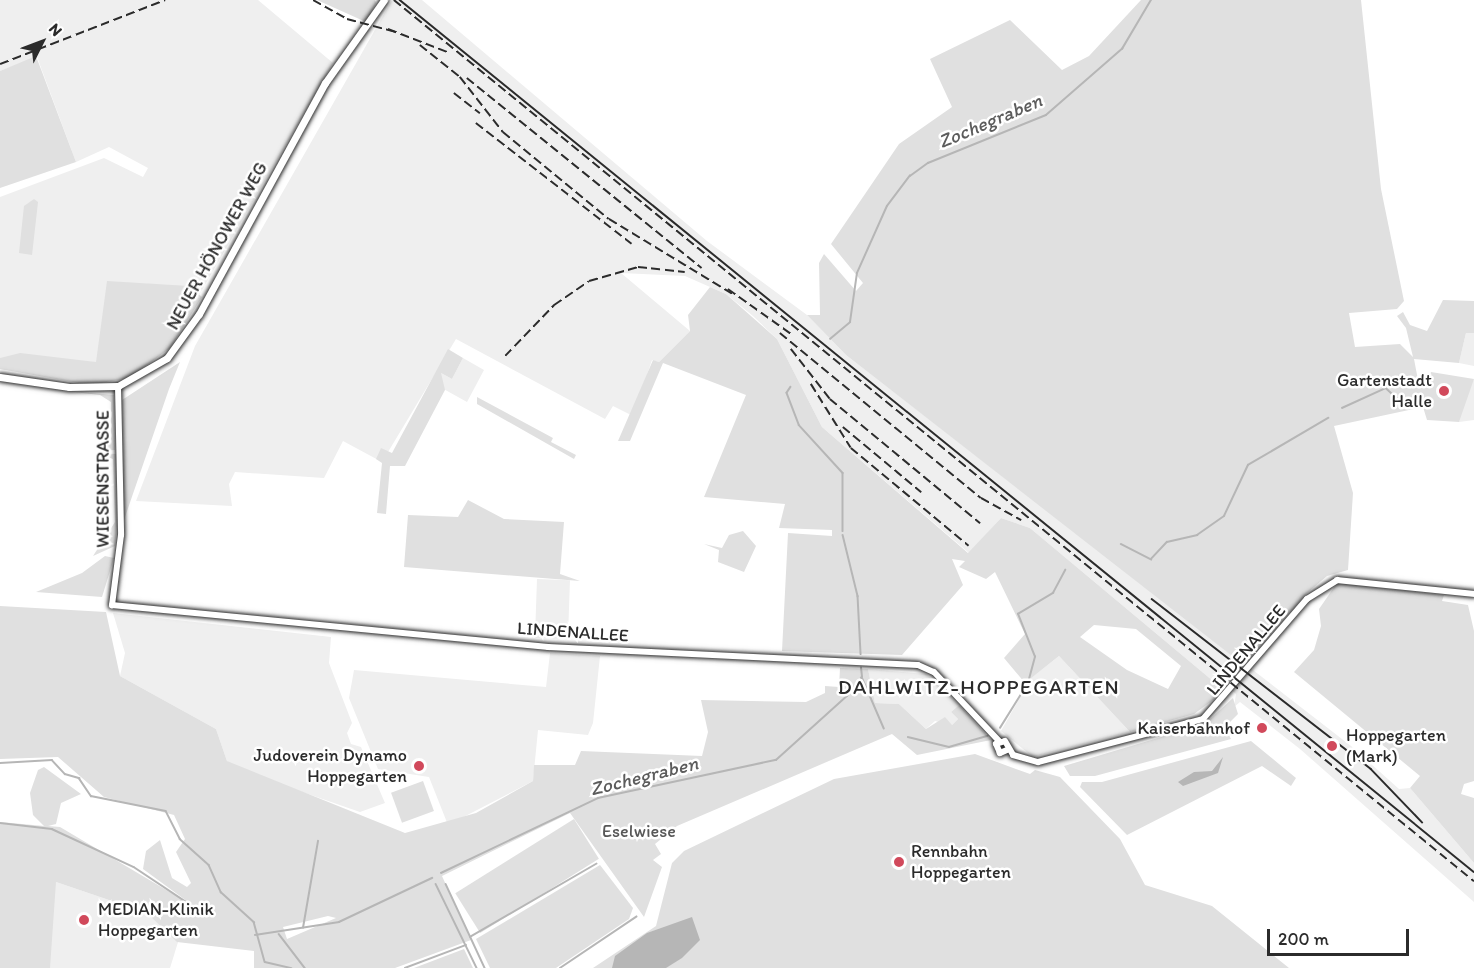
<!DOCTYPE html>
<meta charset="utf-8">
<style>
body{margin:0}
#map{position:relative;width:1474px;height:968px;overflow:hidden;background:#fff;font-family:Itim,sans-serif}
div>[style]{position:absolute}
.built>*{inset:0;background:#efefef;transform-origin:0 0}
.green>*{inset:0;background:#e0e0e0;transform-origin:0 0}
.water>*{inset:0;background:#b6b6b6}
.stream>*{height:1.5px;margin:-0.75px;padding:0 0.75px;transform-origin:0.75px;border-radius:0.75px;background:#b6b6b6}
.roads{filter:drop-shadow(0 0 2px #2b2b2b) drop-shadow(0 0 2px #2b2b2b)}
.tertiary>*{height:6px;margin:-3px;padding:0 3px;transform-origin:3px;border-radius:3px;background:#fff}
.secondary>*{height:7px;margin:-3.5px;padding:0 3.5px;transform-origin:3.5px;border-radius:3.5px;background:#fff}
.tram>*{height:1.5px;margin:-0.75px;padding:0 0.75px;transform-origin:0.75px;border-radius:0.75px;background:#2b2b2b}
.rail>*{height:1.5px;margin-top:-0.75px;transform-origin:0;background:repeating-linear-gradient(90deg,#2b2b2b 0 9px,transparent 0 13.5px)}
.dots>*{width:16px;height:16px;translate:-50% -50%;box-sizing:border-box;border:3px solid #fff;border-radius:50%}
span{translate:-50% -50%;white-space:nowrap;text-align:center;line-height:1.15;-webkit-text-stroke:5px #fff;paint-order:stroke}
.street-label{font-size:18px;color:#2b2b2b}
.poi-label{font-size:18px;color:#2b2b2b}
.right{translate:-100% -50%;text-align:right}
.left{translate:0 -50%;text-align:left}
.park-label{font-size:18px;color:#585858}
.water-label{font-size:20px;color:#5c5c5c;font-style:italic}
.quarter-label{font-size:21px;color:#2b2b2b;letter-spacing:1.5px}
.north{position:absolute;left:12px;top:12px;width:60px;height:60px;-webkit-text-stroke:4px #fff;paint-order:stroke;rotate:48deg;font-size:16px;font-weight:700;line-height:24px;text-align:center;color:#2b2b2b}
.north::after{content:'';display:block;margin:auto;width:21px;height:27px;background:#2b2b2b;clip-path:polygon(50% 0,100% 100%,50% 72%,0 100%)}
.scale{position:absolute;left:1267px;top:929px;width:142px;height:27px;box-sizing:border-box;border:3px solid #2b2b2b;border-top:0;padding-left:8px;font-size:18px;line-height:21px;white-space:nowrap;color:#2b2b2b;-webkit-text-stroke:4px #fff;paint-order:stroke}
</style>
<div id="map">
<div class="built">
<i style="clip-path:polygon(0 0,258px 0,333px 63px,176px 335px,90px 381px,0 369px,0 197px,104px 158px,143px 177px,148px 168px,109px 147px,76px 162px,37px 57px,0 71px)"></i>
<i style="clip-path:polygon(392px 0,422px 0,707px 241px,807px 315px,846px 355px,1351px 746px,1399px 789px,1410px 788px,1474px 863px,1474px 902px,1300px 749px,1240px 702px,1234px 707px,1236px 694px,1230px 689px,1225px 691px,1030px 528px,1001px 518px,969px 553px,822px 427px,777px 339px,753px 316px,726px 294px,685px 276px,621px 273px,690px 331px,659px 362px,652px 360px,633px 416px,613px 406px,605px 419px,456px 339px,382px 462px,343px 441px,324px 478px,235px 472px,229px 484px,232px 506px,136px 501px,195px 346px)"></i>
<i style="clip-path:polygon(1466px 333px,1474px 333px,1474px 366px,1459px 363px)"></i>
<i style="clip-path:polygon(463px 358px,484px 370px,467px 402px,440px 387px,441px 373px,452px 379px)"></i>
<i style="clip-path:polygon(1474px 379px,1474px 420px,1459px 422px,1462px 402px)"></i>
<i style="left:537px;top:579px;width:33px;height:59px;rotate:2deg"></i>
<i style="clip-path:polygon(113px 613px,331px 637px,329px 663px,352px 723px,347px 733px,351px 744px,361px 747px,385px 803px,360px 812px,239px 770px,227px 761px,216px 729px,120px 676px,125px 653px)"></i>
<i style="clip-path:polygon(550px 653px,600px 656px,593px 723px,588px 735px,538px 730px,533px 781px,448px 825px,429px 777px,378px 769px,349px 698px,354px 670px,546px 687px)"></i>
<i style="clip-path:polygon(1059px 656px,1130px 732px,1033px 757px,1001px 731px,1031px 678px)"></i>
<i style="clip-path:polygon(868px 669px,926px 674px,959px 705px,951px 712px,958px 719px,952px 725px,935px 721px,926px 729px,899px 704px,875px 703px)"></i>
<i style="clip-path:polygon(56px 882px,147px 913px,167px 927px,179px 939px,170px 968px,7px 968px)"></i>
</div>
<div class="green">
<i style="clip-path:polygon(317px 0,375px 0,376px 3px,366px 22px)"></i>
<i style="clip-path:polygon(1141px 0,1361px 0,1381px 189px,1404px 301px,1397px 309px,1349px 313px,1355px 347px,1400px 344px,1413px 357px,1406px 328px,1397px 316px,1403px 312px,1410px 325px,1427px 331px,1443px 300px,1474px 301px,1474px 333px,1466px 333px,1459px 363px,1414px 359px,1418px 380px,1428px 381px,1431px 372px,1474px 379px,1459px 422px,1427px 420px,1423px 407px,1334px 426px,1353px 493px,1348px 570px,1327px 576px,1307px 593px,1245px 666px,846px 355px,807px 315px,820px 315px,819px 263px,824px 254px,856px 291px,863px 283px,831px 244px,899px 144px,952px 107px,930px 59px,1010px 20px,1062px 70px,1089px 56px)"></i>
<i style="clip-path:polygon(36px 56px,76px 162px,0 188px,0 71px)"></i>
<i style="clip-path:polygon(34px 199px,38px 202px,32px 255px,19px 253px,24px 206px)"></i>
<i style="clip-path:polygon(107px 281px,189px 286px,202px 297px,170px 348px,129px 378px,90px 385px,0 369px,0 358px,20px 353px,96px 362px)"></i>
<i style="clip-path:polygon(evenodd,710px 287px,726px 294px,777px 339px,822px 427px,968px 553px,1001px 518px,1030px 528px,1225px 691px,1194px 714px,1130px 732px,1059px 656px,1025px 683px,1004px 658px,1025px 634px,995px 572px,986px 579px,959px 567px,965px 561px,952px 559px,963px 585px,902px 655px,782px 651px,788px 533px,832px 536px,832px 530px,779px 528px,785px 504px,704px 497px,746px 395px,663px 363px,630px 441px,618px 441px,653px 360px,659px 362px,690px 331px,688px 315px,710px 287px,1094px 625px,1136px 629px,1181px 666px,1168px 689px,1127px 670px,1080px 637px,1094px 625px)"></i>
<i style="clip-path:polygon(448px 349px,463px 358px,452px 379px,441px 373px,445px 390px,405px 466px,390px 466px,386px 514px,377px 513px,382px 463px,376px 459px,381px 448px,392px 453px)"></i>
<i style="clip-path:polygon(180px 362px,169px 389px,124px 520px,122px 400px)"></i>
<i style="clip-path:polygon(66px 391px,114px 395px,115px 450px,98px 451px,111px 442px,111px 402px,100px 395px)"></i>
<i style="clip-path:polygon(477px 397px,553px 438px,551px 442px,576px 455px,574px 459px,477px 404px)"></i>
<i style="clip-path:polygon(97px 453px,116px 454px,117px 525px,115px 546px,93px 556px,115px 522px,113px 459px)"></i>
<i style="clip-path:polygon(468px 500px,504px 519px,564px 522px,560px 574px,580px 581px,404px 567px,408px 515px,458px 517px)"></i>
<i style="clip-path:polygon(743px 531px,756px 546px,744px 572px,718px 562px,719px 550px,704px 544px,722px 548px,729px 535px)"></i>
<i style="clip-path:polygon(105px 556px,114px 558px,102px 597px,36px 592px,82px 573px)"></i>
<i style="clip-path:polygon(1337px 583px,1444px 595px,1442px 601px,1468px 605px,1474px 631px,1474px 781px,1464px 784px,1461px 794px,1474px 798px,1474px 863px,1410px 788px,1420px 776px,1294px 672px,1314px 650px,1321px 626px,1319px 609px)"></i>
<i style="clip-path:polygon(evenodd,0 606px,106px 612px,120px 676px,216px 729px,227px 761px,405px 833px,476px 813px,533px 781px,534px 765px,575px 765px,581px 751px,702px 756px,708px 732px,701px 700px,806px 702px,825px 693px,825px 686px,839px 687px,840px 668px,868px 669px,875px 703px,899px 704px,926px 729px,945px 717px,952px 725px,958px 719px,951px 712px,959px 705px,991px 740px,917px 755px,892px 734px,677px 826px,655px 844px,661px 854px,653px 860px,662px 867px,644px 917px,570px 813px,442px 876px,471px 940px,395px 968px,254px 968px,254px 951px,177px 942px,147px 913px,56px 882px,50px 968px,0 968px,0 822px,44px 826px,33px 815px,30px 793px,38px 770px,44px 767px,81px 794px,61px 803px,56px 824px,48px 826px,60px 827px,195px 907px,143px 869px,146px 851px,160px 840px,172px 878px,187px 887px,191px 883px,176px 852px,185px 839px,174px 815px,104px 797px,58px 757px,0 759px,0 606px,328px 916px,336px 918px,287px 939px,283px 927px,328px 916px)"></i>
<i style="clip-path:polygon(1233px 698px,1238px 714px,1225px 727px,1231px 739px,1095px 776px,1070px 776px,1064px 766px,1205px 724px)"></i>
<i style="clip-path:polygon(1251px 741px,1296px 778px,1291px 786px,1262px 766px,1127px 835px,1080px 787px,1082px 782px,1102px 782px)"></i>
<i style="clip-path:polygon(975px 754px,1030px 774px,1035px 770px,1060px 777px,1120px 839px,1145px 885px,1212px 906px,1289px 968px,593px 968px,656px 926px,672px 863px,684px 851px,834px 779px)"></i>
<i style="left:423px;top:781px;width:32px;height:34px;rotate:70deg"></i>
<i style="left:574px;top:819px;width:47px;height:140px;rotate:58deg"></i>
<i style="clip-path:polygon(600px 865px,633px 908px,629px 919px,556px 968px,490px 968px,476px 939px)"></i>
<i style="clip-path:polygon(464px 949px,473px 968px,414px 968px)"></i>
</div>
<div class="water">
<i style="clip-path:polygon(1223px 757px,1218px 773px,1183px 786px,1178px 782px,1194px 772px,1212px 771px)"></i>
<i style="clip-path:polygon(692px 917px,700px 940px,682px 958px,666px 968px,612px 968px,615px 956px,647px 933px)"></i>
</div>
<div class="stream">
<i style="left:830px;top:339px;width:26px;rotate:-40deg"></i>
<i style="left:850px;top:322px;width:49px;rotate:-81.9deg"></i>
<i style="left:857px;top:273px;width:73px;rotate:-65.9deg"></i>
<i style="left:887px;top:206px;width:38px;rotate:-53deg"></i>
<i style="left:910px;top:176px;width:22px;rotate:-36deg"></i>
<i style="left:928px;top:163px;width:127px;rotate:-22.1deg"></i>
<i style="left:1046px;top:115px;width:101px;rotate:-41deg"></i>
<i style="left:1122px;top:49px;width:57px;rotate:-59.4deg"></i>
<i style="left:791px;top:387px;width:7px;rotate:124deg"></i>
<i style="left:787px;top:393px;width:34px;rotate:69deg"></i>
<i style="left:799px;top:425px;width:65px;rotate:47.5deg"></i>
<i style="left:843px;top:473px;width:58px;rotate:90deg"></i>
<i style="left:1342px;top:408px;width:48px;rotate:-24.4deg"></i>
<i style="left:1386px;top:388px;width:19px;rotate:43deg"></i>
<i style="left:1400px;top:401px;width:22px;rotate:10deg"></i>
<i style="left:843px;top:535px;width:63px;rotate:76.2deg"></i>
<i style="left:858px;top:596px;width:58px;rotate:87deg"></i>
<i style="left:1121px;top:544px;width:34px;rotate:27deg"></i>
<i style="left:1151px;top:559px;width:23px;rotate:-47deg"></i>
<i style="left:1167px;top:542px;width:31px;rotate:-13deg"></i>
<i style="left:1197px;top:535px;width:33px;rotate:-35deg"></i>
<i style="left:1224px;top:516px;width:56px;rotate:-64.8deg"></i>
<i style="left:1248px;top:465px;width:93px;rotate:-30.4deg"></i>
<i style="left:862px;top:677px;width:56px;rotate:66.7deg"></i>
<i style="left:1000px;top:728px;width:53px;rotate:-58.1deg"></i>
<i style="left:1028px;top:683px;width:27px;rotate:-75deg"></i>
<i style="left:1035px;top:657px;width:46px;rotate:-111.6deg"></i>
<i style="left:1018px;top:614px;width:41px;rotate:-31deg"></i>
<i style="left:1053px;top:593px;width:26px;rotate:-62deg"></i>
<i style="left:908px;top:737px;width:42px;rotate:13.7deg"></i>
<i style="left:949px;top:747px;width:40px;rotate:-16deg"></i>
<i style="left:0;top:763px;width:52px;rotate:-3.3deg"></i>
<i style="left:52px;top:760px;width:19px;rotate:47deg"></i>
<i style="left:65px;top:774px;width:15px;rotate:16deg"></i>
<i style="left:79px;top:778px;width:22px;rotate:56deg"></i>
<i style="left:91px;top:796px;width:76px;rotate:11.3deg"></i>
<i style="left:166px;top:811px;width:31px;rotate:63deg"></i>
<i style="left:180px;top:839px;width:39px;rotate:42deg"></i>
<i style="left:209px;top:865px;width:30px;rotate:66deg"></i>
<i style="left:221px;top:892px;width:45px;rotate:42.3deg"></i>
<i style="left:254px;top:922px;width:41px;rotate:74.6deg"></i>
<i style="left:265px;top:962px;width:27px;rotate:13deg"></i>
<i style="left:0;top:823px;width:52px;rotate:6.6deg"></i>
<i style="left:52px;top:829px;width:90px;rotate:24.9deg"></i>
<i style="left:134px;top:867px;width:76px;rotate:33.7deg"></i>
<i style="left:441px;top:873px;width:174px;rotate:-25.5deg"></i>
<i style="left:598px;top:798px;width:182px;rotate:-12.1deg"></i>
<i style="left:776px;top:760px;width:96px;rotate:-42deg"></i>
<i style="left:847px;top:696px;width:24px;rotate:-52deg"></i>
<i style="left:862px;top:677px;width:9px;rotate:-96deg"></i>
<i style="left:436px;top:884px;width:93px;rotate:64deg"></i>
<i style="left:446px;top:884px;width:93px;rotate:65.1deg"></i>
<i style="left:303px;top:928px;width:88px;rotate:-80.2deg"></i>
<i style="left:279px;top:934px;width:43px;rotate:52.6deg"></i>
<i style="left:255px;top:935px;width:85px;rotate:-8.8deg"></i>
<i style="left:339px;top:922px;width:103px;rotate:-25.3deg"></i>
<i style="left:470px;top:937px;width:146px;rotate:-30.1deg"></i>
<i style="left:405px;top:968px;width:65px;rotate:-20.7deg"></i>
<i style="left:560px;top:968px;width:92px;rotate:-33.9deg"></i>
</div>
<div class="roads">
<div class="tertiary">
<i style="left:118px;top:386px;width:149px;rotate:88.8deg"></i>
<i style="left:121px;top:535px;width:71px;rotate:97.3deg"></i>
<i style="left:112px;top:605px;width:438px;rotate:5.5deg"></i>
<i style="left:548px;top:647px;width:370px;rotate:2.8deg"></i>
<i style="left:918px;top:665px;width:17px;rotate:24deg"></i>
<i style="left:934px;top:672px;width:95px;rotate:46.7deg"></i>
<i style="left:1007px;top:750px;width:8px;rotate:157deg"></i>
<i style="left:1000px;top:753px;width:10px;rotate:-114deg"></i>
<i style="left:996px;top:744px;width:9px;rotate:-18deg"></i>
<i style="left:1005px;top:741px;width:16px;rotate:60deg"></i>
<i style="left:1013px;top:755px;width:26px;rotate:16deg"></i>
<i style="left:1038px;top:762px;width:171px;rotate:-14.6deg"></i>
<i style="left:1203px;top:719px;width:159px;rotate:-49.1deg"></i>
<i style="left:1307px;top:599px;width:36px;rotate:-32deg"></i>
<i style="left:1337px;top:580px;width:138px;rotate:5.8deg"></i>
</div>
<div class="secondary">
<i style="left:0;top:377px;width:70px;rotate:8.2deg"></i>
<i style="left:69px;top:387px;width:49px;rotate:-1.2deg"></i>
<i style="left:118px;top:386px;width:56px;rotate:-29.7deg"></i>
<i style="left:167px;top:358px;width:54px;rotate:-54deg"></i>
<i style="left:199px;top:314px;width:263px;rotate:-61.4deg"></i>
<i style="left:325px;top:83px;width:102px;rotate:-54.6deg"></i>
</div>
</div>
<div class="tram">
<i style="left:400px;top:0;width:1383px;rotate:39.07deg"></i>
<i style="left:1152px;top:599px;width:277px;rotate:37.8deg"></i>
<i style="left:1371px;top:769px;width:74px;rotate:46.1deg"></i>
</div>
<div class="rail">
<i style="left:313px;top:0;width:39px;rotate:29deg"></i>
<i style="left:347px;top:19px;width:51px;rotate:14.9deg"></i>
<i style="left:394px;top:0;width:1394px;rotate:39.21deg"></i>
<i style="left:388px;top:29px;width:66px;rotate:21.2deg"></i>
<i style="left:420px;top:45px;width:51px;rotate:38.7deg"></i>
<i style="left:460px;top:77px;width:70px;rotate:52deg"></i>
<i style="left:503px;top:132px;width:137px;rotate:39.4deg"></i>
<i style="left:609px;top:219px;width:145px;rotate:31.2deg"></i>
<i style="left:0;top:64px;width:177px;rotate:-21.2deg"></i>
<i style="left:467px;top:78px;width:302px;rotate:39deg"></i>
<i style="left:454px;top:93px;width:33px;rotate:38deg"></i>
<i style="left:476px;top:123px;width:197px;rotate:37.8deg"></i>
<i style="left:728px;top:289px;width:77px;rotate:35.5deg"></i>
<i style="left:780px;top:333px;width:260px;rotate:39.4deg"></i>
<i style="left:981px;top:498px;width:46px;rotate:28.8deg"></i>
<i style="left:791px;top:349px;width:63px;rotate:52deg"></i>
<i style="left:830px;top:399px;width:195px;rotate:39.6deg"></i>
<i style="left:505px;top:356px;width:71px;rotate:-46.1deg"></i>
<i style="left:554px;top:305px;width:42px;rotate:-34.4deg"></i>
<i style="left:589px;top:281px;width:51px;rotate:-15.9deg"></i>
<i style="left:638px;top:267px;width:47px;rotate:6.1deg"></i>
<i style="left:811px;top:384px;width:75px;rotate:58deg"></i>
<i style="left:851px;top:448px;width:153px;rotate:39.7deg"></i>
<i style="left:843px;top:427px;width:102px;rotate:39.8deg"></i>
</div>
<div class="dots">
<i style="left:1444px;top:391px;background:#d1495b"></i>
<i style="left:1262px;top:728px;background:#d1495b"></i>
<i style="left:1332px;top:746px;background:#d1495b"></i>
<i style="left:419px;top:766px;background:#d1495b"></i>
<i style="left:899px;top:862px;background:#d1495b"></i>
<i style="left:84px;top:920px;background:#d1495b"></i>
</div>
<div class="street-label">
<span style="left:217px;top:246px;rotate:-61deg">NEUER HÖNOWER WEG</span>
<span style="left:103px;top:479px;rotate:-90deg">WIESENSTRASSE</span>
<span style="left:573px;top:632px;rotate:4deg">LINDENALLEE</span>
<span style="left:1246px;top:650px;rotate:-50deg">LINDENALLEE</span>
</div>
<div class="poi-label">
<span class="right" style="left:1432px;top:391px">Gartenstadt<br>Halle</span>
<span class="right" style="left:1250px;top:728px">Kaiserbahnhof</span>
<span class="left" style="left:1346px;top:746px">Hoppegarten<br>(Mark)</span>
<span class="right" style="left:407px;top:766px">Judoverein Dynamo<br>Hoppegarten</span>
<span class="left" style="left:911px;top:862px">Rennbahn<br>Hoppegarten</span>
<span class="left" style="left:98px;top:920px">MEDIAN-Klinik<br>Hoppegarten</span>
</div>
<div class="park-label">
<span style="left:639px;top:831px">Eselwiese</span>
</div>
<div class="water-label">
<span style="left:990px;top:121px;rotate:-23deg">Zochegraben</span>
<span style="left:644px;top:776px;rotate:-14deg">Zochegraben</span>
</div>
<div class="quarter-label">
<span style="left:979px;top:687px">DAHLWITZ-HOPPEGARTEN</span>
</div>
<div class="north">N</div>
<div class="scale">200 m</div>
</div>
